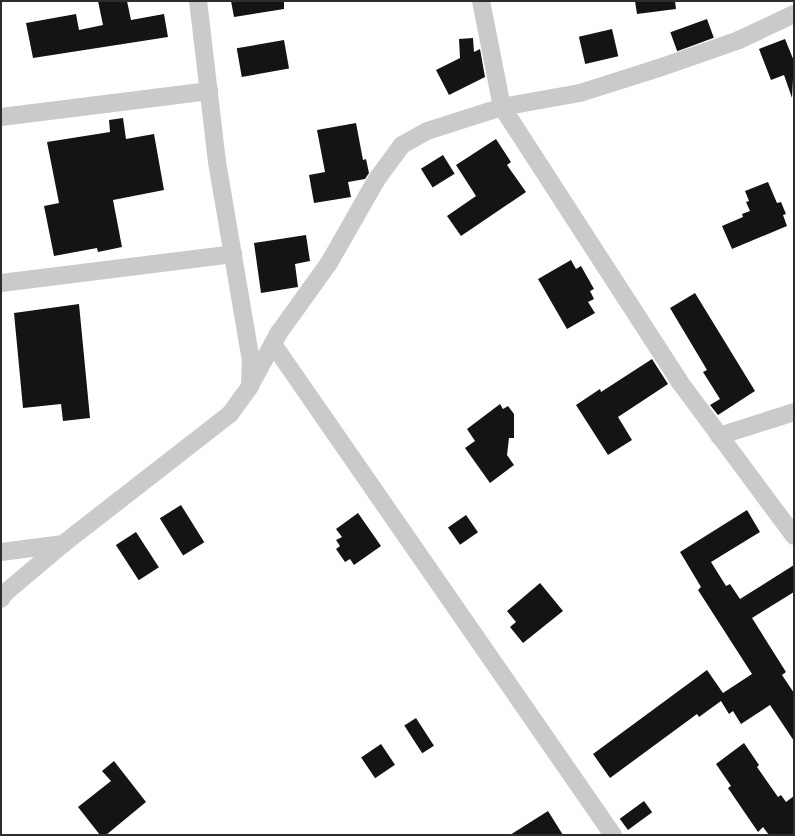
<!DOCTYPE html>
<style>
body{margin:0}
#map{position:relative;width:795px;height:836px;overflow:hidden;background:#fff;font-family:Barlow,sans-serif}
div>[style]{position:absolute}
.building>*{inset:0;background:#141414;transform-origin:0 0}
.minor>*{height:18px;margin:-9px;padding:0 9px;transform-origin:9px;border-radius:9px;background:#cacaca}
span{translate:-50% -50%;white-space:nowrap;text-align:center;line-height:1.15;-webkit-text-stroke:5px #fff;paint-order:stroke}
.frame{position:absolute;inset:0;border:2px solid #2d2d2d;pointer-events:none}
</style>
<div id="map">
<div class="building">
<i style="clip-path:polygon(98px 1px,127px 1px,131px 20px,164px 14px,168px 37px,33px 58px,26px 23px,76px 14px,79px 30px,103px 25px)"></i>
<i style="clip-path:polygon(231px 1px,284px 1px,284px 9px,234px 17px)"></i>
<i style="clip-path:polygon(635px 1px,675px 1px,676px 9px,637px 14px)"></i>
<i style="left:707px;top:19px;width:20px;height:39px;rotate:70deg"></i>
<i style="left:612px;top:29px;width:28px;height:34px;rotate:77deg"></i>
<i style="clip-path:polygon(473px 38px,474px 52px,480px 49px,485px 77px,449px 95px,436px 70px,460px 58px,459px 39px)"></i>
<i style="clip-path:polygon(785px 39px,794px 61px,792px 98px,784px 75px,771px 80px,759px 49px)"></i>
<i style="left:284px;top:40px;width:29px;height:48px;rotate:80deg"></i>
<i style="clip-path:polygon(123px 118px,126px 139px,154px 134px,164px 190px,113px 200px,122px 247px,98px 252px,97px 248px,54px 256px,44px 206px,59px 203px,47px 142px,110px 132px,109px 120px)"></i>
<i style="clip-path:polygon(356px 123px,363px 160px,366px 159px,369px 173px,365px 179px,348px 182px,351px 197px,314px 203px,309px 175px,325px 172px,317px 130px)"></i>
<i style="clip-path:polygon(496px 139px,511px 162px,507px 165px,526px 192px,461px 236px,447px 216px,476px 196px,456px 165px)"></i>
<i style="left:443px;top:155px;width:22px;height:26px;rotate:58deg"></i>
<i style="clip-path:polygon(768px 182px,777px 203px,781px 202px,786px 214px,783px 215px,787px 226px,732px 249px,722px 226px,743px 217px,742px 214px,750px 211px,746px 202px,749px 201px,745px 191px)"></i>
<i style="clip-path:polygon(306px 235px,310px 261px,295px 264px,298px 287px,261px 293px,254px 243px)"></i>
<i style="clip-path:polygon(571px 260px,576px 269px,581px 266px,594px 289px,590px 291px,594px 299px,588px 302px,595px 313px,567px 329px,538px 279px)"></i>
<i style="clip-path:polygon(695px 293px,755px 391px,718px 415px,710px 405px,720px 399px,703px 372px,707px 370px,670px 308px)"></i>
<i style="clip-path:polygon(79px 304px,90px 418px,63px 421px,61px 404px,23px 408px,14px 313px)"></i>
<i style="clip-path:polygon(652px 359px,668px 384px,618px 417px,632px 440px,608px 455px,576px 405px,600px 389px,601px 392px)"></i>
<i style="clip-path:polygon(500px 404px,503px 409px,508px 406px,514px 414px,514px 438px,509px 438px,507px 455px,514px 465px,490px 483px,465px 448px,475px 441px,467px 429px)"></i>
<i style="left:181px;top:505px;width:44px;height:25px;rotate:58deg"></i>
<i style="clip-path:polygon(747px 510px,760px 532px,711px 562px,726px 586px,730px 584px,740px 599px,794px 565px,794px 592px,752px 618px,786px 672px,782px 675px,794px 693px,794px 741px,770px 705px,741px 724px,733px 711px,729px 714px,721px 701px,699px 717px,697px 714px,610px 778px,593px 754px,707px 670px,723px 693px,752px 674px,698px 590px,701px 587px,680px 552px)"></i>
<i style="clip-path:polygon(358px 513px,381px 546px,354px 565px,350px 559px,345px 562px,336px 549px,340px 546px,336px 540px,342px 537px,336px 529px)"></i>
<i style="left:466px;top:515px;width:21px;height:22px;rotate:55deg"></i>
<i style="left:136px;top:532px;width:42px;height:24px;rotate:57deg"></i>
<i style="clip-path:polygon(540px 583px,563px 611px,523px 643px,510px 627px,516px 622px,507px 611px)"></i>
<i style="left:416px;top:718px;width:33px;height:14px;rotate:57deg"></i>
<i style="clip-path:polygon(744px 743px,759px 765px,757px 767px,778px 797px,781px 795px,786px 802px,794px 796px,794px 835px,769px 835px,763px 827px,758px 832px,728px 788px,731px 786px,716px 764px)"></i>
<i style="left:381px;top:744px;width:25px;height:24px;rotate:56deg"></i>
<i style="clip-path:polygon(114px 761px,146px 802px,106px 835px,100px 835px,78px 807px,111px 781px,102px 771px)"></i>
<i style="left:644px;top:801px;width:14px;height:30px;rotate:54deg"></i>
<i style="clip-path:polygon(548px 811px,563px 835px,510px 835px)"></i>
</div>
<div class="minor">
<i style="left:481px;top:1px;width:108px;rotate:78.8deg"></i>
<i style="left:502px;top:107px;width:326px;rotate:57.1deg"></i>
<i style="left:679px;top:381px;width:193px;rotate:53.4deg"></i>
<i style="left:1px;top:117px;width:210px;rotate:-7.1deg"></i>
<i style="left:1px;top:283px;width:234px;rotate:-7.1deg"></i>
<i style="left:273px;top:344px;width:597px;rotate:55.3deg"></i>
<i style="left:251px;top:384px;width:57px;rotate:-61.6deg"></i>
<i style="left:278px;top:334px;width:87px;rotate:-54.3deg"></i>
<i style="left:329px;top:263px;width:97px;rotate:-60.3deg"></i>
<i style="left:377px;top:179px;width:42px;rotate:-53.7deg"></i>
<i style="left:402px;top:145px;width:29px;rotate:-29deg"></i>
<i style="left:427px;top:131px;width:79px;rotate:-17.7deg"></i>
<i style="left:502px;top:107px;width:79px;rotate:-10.2deg"></i>
<i style="left:580px;top:93px;width:83px;rotate:-17.6deg"></i>
<i style="left:659px;top:68px;width:85px;rotate:-19.3deg"></i>
<i style="left:739px;top:40px;width:61px;rotate:-25.3deg"></i>
<i style="left:719px;top:436px;width:79px;rotate:-17.7deg"></i>
<i style="left:1px;top:552px;width:63px;rotate:-7.4deg"></i>
<i style="left:1px;top:599px;width:7px;rotate:-56deg"></i>
<i style="left:5px;top:593px;width:76px;rotate:-40.2deg"></i>
<i style="left:63px;top:544px;width:212px;rotate:-37.9deg"></i>
<i style="left:230px;top:414px;width:34px;rotate:-54deg"></i>
<i style="left:250px;top:386px;width:25px;rotate:-88deg"></i>
<i style="left:251px;top:361px;width:202px;rotate:-99.7deg"></i>
<i style="left:217px;top:162px;width:162px;rotate:-96.7deg"></i>
</div>
<div class="frame"></div>
</div>
